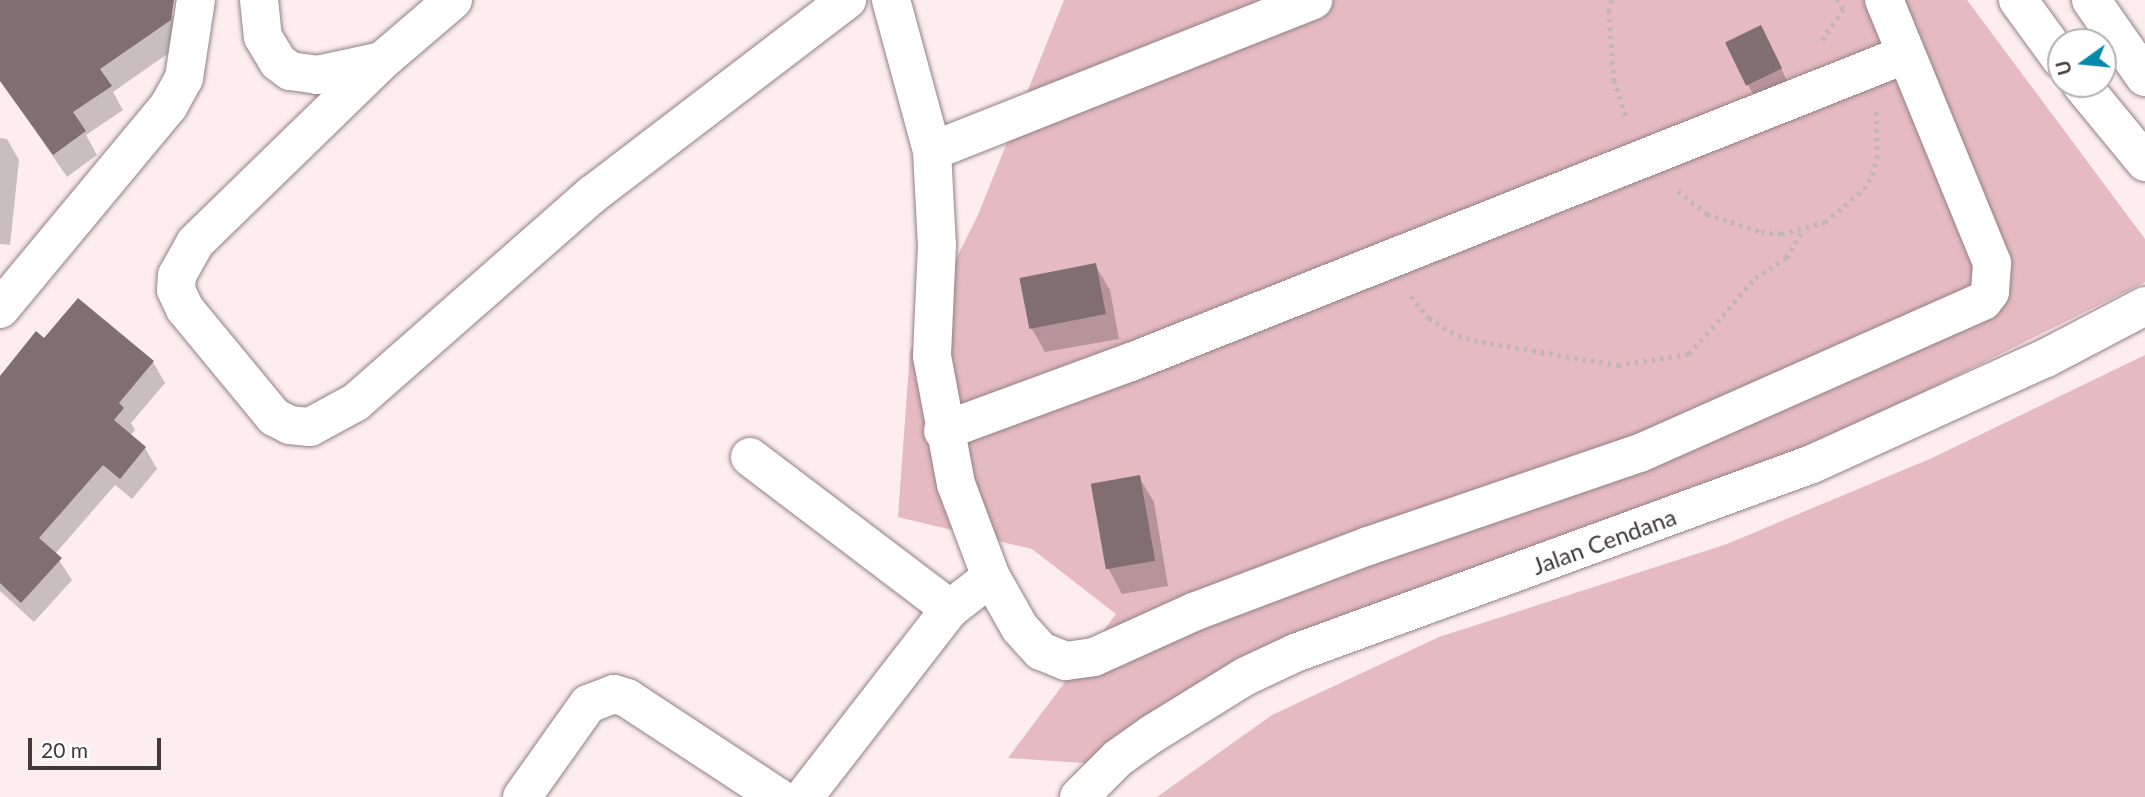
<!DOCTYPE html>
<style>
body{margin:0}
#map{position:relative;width:2145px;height:797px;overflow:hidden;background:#fdedef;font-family:Lato,sans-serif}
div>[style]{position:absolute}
.green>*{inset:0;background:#e5bac1}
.shadow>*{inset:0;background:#0003}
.building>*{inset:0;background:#806e71;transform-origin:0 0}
.path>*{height:4.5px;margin-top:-2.25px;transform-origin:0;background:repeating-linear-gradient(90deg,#c2b5b7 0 3.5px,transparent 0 8.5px)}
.roads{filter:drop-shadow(0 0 2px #928183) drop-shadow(0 0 2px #928183)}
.street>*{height:38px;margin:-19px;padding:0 19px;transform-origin:19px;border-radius:19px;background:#fff}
.secondary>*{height:38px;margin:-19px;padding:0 19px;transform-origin:19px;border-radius:19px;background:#fff}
span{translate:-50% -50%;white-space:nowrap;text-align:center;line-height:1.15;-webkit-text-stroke:7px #fff;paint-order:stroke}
.street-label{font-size:24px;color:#41393a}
.north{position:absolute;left:2047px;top:28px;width:70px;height:70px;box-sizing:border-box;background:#fff;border:2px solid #b3b0b0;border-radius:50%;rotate:255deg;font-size:19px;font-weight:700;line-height:28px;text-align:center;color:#41393a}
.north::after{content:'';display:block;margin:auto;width:24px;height:32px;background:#058aab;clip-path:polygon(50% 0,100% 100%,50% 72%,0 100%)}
.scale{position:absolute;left:28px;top:738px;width:133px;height:32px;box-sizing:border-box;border:4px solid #41393a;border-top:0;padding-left:9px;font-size:21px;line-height:24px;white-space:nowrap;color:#41393a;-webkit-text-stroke:5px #fff;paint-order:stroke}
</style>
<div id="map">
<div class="green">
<i style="clip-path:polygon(1064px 0,1967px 0,2145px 239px,2145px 282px,1731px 488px,1555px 542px,1099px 764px,1008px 758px,1116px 614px,1032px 549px,898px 517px,910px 351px,978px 215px)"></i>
<i style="clip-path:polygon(2145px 355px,2145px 797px,1157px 797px,1272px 715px,1439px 637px,1727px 544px,1932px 458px)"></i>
</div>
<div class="shadow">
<i style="clip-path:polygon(0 0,163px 0,184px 35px,183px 43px,113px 92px,123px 110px,86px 135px,97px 155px,67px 177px,0 79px)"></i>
<i style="clip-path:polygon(1768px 40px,1787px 81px,1755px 97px,1748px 85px)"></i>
<i style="clip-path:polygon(0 138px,7px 139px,19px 160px,10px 245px,0 244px)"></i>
<i style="clip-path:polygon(1095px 265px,1110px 290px,1119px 339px,1045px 352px,1031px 327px)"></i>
<i style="clip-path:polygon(36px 334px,44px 341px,153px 362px,165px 383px,131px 423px,135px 430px,130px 436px,145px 448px,157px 469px,132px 499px,115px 485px,55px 554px,72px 580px,34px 622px,0 591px,0 376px)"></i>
<i style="clip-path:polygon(1139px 477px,1154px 502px,1168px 586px,1122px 594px,1108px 568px)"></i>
</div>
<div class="building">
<i style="clip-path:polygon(0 0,174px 0,171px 20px,100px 69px,112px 86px,73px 112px,86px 131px,53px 155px,0 81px)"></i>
<i style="left:1761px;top:25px;width:48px;height:40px;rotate:64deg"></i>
<i style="left:1096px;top:263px;width:52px;height:78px;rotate:79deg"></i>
<i style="clip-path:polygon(78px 298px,154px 361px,119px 403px,124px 408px,114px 420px,146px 447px,120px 479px,103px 465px,39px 538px,62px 558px,21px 603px,0 583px,0 376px,36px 331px,44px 338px)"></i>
<i style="left:1140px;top:475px;width:87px;height:50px;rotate:80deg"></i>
</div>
<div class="path">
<i style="left:1612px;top:0;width:10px;rotate:107deg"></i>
<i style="left:1609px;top:10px;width:70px;rotate:85.9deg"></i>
<i style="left:1614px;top:80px;width:42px;rotate:72deg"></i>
<i style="left:1822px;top:40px;width:37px;rotate:-56deg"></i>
<i style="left:1843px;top:9px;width:11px;rotate:-124deg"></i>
<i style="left:1678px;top:191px;width:37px;rotate:38deg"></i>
<i style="left:1707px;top:214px;width:57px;rotate:18.4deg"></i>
<i style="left:1761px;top:232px;width:20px;rotate:6deg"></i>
<i style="left:1781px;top:234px;width:46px;rotate:-15.3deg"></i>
<i style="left:1825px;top:222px;width:51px;rotate:-40.2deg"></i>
<i style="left:1864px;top:189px;width:16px;rotate:-60deg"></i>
<i style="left:1872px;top:175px;width:18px;rotate:-74deg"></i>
<i style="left:1877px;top:158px;width:48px;rotate:-91.2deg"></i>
<i style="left:1411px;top:296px;width:28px;rotate:51deg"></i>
<i style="left:1429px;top:318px;width:34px;rotate:32deg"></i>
<i style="left:1458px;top:336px;width:25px;rotate:14deg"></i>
<i style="left:1482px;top:342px;width:138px;rotate:9.6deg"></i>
<i style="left:1618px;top:365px;width:72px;rotate:-8.8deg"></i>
<i style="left:1689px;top:354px;width:101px;rotate:-49deg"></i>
<i style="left:1755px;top:278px;width:37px;rotate:-33deg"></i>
<i style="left:1786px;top:258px;width:33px;rotate:-59deg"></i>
</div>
<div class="roads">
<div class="street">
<i style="left:259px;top:0;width:37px;rotate:84deg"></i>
<i style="left:263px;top:37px;width:29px;rotate:59deg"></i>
<i style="left:278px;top:62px;width:15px;rotate:37deg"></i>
<i style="left:290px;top:71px;width:27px;rotate:8deg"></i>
<i style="left:317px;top:75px;width:66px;rotate:-12.3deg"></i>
<i style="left:453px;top:0;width:92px;rotate:139.4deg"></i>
<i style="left:383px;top:60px;width:262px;rotate:135.8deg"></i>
<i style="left:195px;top:243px;width:37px;rotate:119deg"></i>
<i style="left:177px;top:275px;width:15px;rotate:94deg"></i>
<i style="left:176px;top:290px;width:21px;rotate:65deg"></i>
<i style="left:185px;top:309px;width:140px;rotate:50.5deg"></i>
<i style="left:274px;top:417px;width:18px;rotate:27deg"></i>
<i style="left:290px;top:425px;width:20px;rotate:6deg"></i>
<i style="left:310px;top:427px;width:52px;rotate:-28.5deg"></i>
<i style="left:356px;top:402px;width:315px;rotate:-41.3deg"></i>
<i style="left:593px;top:194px;width:320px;rotate:-37.4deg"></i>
<i style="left:891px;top:0;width:156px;rotate:74.8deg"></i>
<i style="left:932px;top:151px;width:94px;rotate:87deg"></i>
<i style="left:937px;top:245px;width:111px;rotate:92.6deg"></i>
<i style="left:932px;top:356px;width:130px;rotate:79.4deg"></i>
<i style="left:956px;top:484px;width:99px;rotate:69.4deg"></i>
<i style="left:991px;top:577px;width:59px;rotate:60.4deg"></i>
<i style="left:1020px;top:628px;width:31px;rotate:48deg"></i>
<i style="left:1041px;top:651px;width:27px;rotate:22deg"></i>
<i style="left:1066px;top:661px;width:28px;rotate:-8deg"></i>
<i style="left:1094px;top:657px;width:112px;rotate:-24.3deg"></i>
<i style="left:1196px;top:611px;width:184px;rotate:-20.7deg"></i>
<i style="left:1368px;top:546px;width:287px;rotate:-18.9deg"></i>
<i style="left:1640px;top:453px;width:375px;rotate:-23.9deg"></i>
<i style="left:1983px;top:301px;width:11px;rotate:-52deg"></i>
<i style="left:1990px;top:292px;width:29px;rotate:-86deg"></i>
<i style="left:1992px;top:263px;width:284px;rotate:-112.3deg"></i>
<i style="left:932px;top:151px;width:410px;rotate:-21.6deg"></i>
<i style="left:0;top:309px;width:263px;rotate:-50.3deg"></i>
<i style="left:168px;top:107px;width:33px;rotate:-61deg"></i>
<i style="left:184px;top:78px;width:79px;rotate:-81.3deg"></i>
<i style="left:943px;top:431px;width:200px;rotate:-20.2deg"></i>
<i style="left:1131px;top:362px;width:832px;rotate:-21.66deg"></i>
<i style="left:750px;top:457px;width:251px;rotate:37.2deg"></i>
<i style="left:522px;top:797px;width:114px;rotate:-54.6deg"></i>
<i style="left:588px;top:704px;width:28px;rotate:-21deg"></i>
<i style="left:614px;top:694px;width:14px;rotate:17deg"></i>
<i style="left:627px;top:698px;width:181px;rotate:33.3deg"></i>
<i style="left:804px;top:797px;width:238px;rotate:-52.2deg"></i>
<i style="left:950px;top:609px;width:52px;rotate:-38deg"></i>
<i style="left:1079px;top:797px;width:55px;rotate:-45deg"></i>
<i style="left:1118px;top:758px;width:42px;rotate:-35.2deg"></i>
<i style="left:1152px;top:734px;width:110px;rotate:-31.7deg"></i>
<i style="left:1246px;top:676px;width:54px;rotate:-25.1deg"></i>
<i style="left:1295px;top:653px;width:550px;rotate:-20.08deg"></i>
<i style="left:1812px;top:464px;width:257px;rotate:-24.4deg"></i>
<i style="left:2046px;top:358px;width:112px;rotate:-27.7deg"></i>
</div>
<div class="secondary">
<i style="left:2018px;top:0;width:73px;rotate:53.9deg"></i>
<i style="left:2091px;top:0;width:94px;rotate:55deg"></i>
<i style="left:2081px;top:84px;width:101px;rotate:50.6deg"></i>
</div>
</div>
<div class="street-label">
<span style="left:1604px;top:541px;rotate:-20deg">Jalan Cendana</span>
</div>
<div class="north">U</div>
<div class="scale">20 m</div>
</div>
